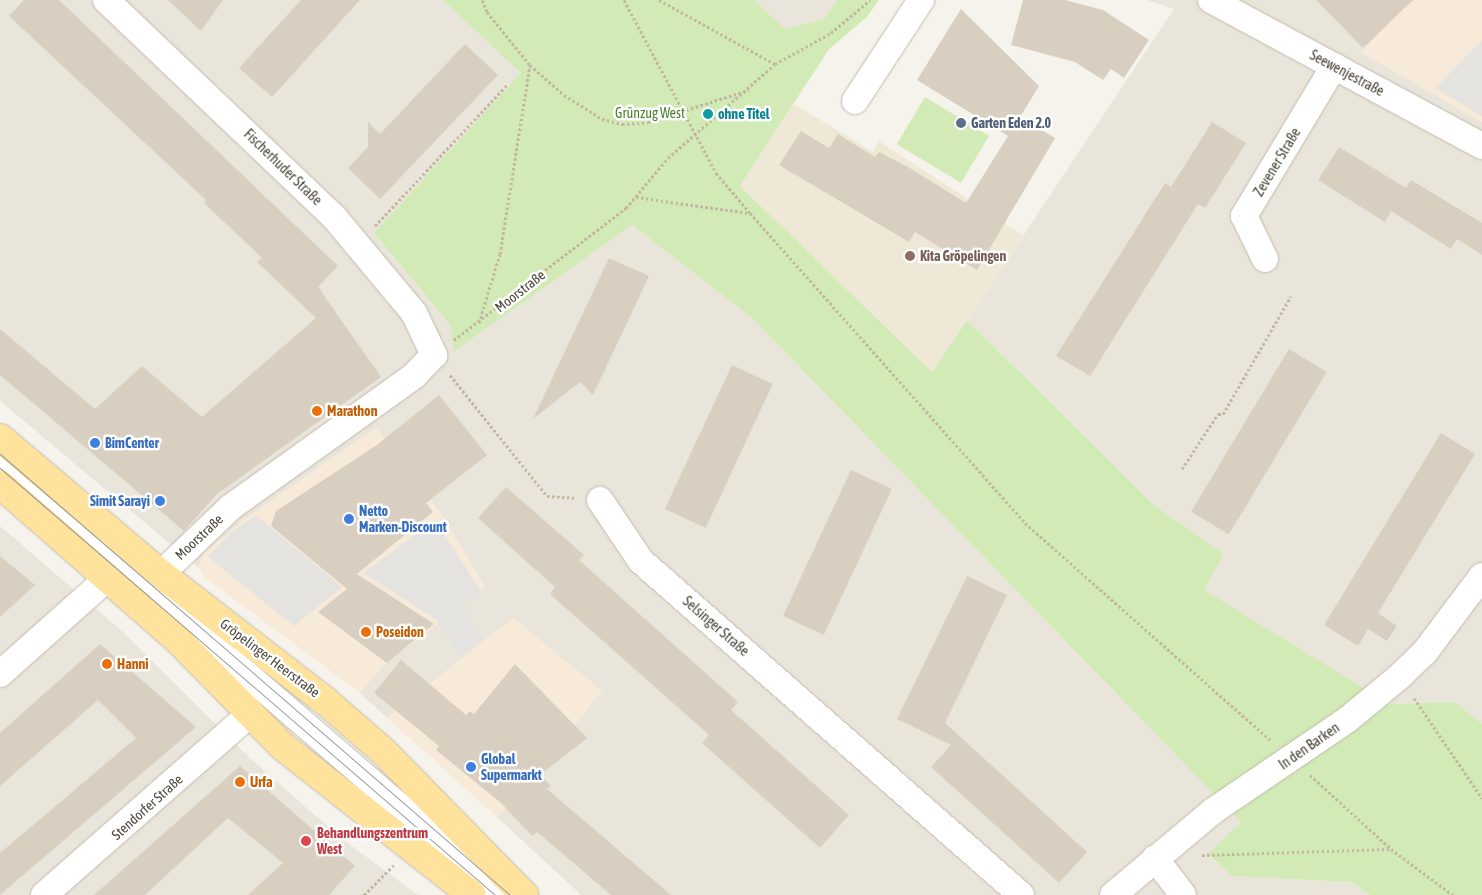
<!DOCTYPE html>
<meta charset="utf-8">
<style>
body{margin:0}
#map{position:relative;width:1482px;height:895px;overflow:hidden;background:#f6f3ec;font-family:"Asap Condensed",sans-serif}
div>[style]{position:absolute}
.residential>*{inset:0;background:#eae5da}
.commercial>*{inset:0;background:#f7ead8}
.education>*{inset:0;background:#efe8d6}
.green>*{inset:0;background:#d2eab5;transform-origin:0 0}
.parking>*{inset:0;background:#e5e3e0}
.building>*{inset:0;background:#d8cfc1;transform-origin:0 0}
.path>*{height:3px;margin-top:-1.5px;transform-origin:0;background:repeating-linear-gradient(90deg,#c4b79f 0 2.5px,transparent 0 5px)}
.roads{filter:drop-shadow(0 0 1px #c2bbae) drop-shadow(0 0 1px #c2bbae)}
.minor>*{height:26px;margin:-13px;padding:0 13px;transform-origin:13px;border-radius:13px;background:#fff}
.major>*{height:28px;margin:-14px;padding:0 14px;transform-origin:14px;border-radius:14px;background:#ffe39c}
.tram>*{height:1px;margin:-0.5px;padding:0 0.5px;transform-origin:0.5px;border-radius:0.5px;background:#9a9a9a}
.dots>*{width:14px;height:14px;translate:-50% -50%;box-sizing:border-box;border:2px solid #fff;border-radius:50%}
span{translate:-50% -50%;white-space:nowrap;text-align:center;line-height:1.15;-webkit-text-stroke:5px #fff;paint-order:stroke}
.street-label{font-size:14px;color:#4b4439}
.park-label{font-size:14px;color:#4a7f2a}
.culture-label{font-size:14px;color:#0d838f;font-weight:700}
.left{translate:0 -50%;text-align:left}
.service-label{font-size:14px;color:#4e5e75;font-weight:700}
.education-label{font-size:14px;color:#785e54;font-weight:700}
.food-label{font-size:14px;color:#c56008;font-weight:700}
.shop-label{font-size:14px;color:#366cbe;font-weight:700}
.right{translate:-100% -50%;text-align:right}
.health-label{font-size:14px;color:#be3a42;font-weight:700}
</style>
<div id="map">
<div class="residential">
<i style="clip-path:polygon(0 0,443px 0,522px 73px,374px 233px,451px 326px,453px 351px,632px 225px,752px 318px,1241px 822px,1208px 855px,1232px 876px,1353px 882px,1370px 895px,581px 895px,497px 817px,602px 691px,513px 618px,387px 718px,360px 693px,381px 667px,485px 587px,441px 514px,376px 428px,248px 517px,204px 553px,199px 568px,0 401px)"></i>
<i style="clip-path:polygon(754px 0,837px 0,824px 19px,785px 29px)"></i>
<i style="clip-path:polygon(1147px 0,1412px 0,1361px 52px,1482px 122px,1482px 724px,1455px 702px,1390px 704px,1203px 590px,1224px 554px,1154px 505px,967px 320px,1174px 9px)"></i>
<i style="clip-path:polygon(0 526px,124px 633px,253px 761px,342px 839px,418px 895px,0 895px)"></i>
</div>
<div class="commercial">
<i style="clip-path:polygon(1412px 0,1482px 0,1482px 122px,1361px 52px)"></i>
<i style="clip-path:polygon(376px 428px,441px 514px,485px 587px,381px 667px,360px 693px,204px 577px,199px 568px,204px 553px,248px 517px)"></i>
<i style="clip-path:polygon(513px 618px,602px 691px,497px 817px,387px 718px)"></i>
</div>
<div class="education">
<i style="clip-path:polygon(794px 104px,873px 152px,879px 141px,1023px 235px,932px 372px,740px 186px)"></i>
</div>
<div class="green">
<i style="clip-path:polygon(443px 0,754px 0,785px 29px,824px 19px,837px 0,879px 0,867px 17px,829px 49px,740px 186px,932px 372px,967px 320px,1154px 505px,1224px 554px,1204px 590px,1390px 704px,1455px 702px,1482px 724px,1482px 895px,1370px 895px,1352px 882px,1232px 876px,1208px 854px,1241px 822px,752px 318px,632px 225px,453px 352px,451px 326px,374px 233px,521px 73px)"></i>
<i style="left:925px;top:97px;width:75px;height:55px;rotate:31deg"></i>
</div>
<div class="parking">
<i style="clip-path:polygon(1482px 40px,1482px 116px,1435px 88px)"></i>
<i style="clip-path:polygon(256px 515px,342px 587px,294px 626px,208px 557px,231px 532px)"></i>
<i style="clip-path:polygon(435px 520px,481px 591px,462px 606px,484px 638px,459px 656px,437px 620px,364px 573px)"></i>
</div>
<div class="building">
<i style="clip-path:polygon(24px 0,59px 0,338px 266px,318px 287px,381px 377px,217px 494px,184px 531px,0 375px,0 329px,95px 409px,142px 366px,202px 417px,316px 318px,257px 262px,262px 258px,204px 203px,206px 200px,9px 16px)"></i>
<i style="clip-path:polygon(168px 0,223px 0,201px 31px)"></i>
<i style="clip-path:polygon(301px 0,360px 0,272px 97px,239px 68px)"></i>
<i style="clip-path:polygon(1023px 0,1065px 0,1103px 10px,1149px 40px,1124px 78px,1111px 69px,1103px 80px,1075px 62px,1011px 45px)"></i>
<i style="clip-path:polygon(1316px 0,1413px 0,1363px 48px)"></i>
<i style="clip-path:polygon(961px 9px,1039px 86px,1020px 117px,1055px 138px,977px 270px,915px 232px,909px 242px,779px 165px,801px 131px,829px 148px,838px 134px,875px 157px,879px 152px,908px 167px,966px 203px,1008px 136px,917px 80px)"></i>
<i style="clip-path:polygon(465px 44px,498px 75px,380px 199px,348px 168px,368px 147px,368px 122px,380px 134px)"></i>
<i style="clip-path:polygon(1212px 122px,1246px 143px,1205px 208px,1198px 204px,1090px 376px,1056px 356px,1165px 183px,1171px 187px)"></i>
<i style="clip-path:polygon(1339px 147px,1406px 188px,1411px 180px,1482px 223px,1482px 255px,1457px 239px,1451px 249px,1391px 211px,1385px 222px,1318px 180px)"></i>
<i style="clip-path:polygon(609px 258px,649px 276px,593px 395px,580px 382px,533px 419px)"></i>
<i style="left:1289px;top:349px;width:44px;height:190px;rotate:31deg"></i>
<i style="left:732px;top:365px;width:45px;height:159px;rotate:25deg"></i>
<i style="clip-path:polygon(439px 395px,487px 455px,426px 503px,433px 512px,357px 574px,434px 624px,387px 663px,318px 612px,347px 589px,271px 526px,276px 511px,377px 445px)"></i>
<i style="clip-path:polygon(1441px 433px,1475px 454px,1378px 613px,1397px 626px,1387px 641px,1368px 629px,1358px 646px,1324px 625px)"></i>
<i style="left:851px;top:470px;width:45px;height:161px;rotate:25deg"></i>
<i style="clip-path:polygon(506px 487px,584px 555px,579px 560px,738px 702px,731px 710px,849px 815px,820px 848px,702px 743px,709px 735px,550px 594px,555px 587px,478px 518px)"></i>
<i style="clip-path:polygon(0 556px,35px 585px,0 617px)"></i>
<i style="clip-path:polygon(967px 576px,1007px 595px,945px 723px,1087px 852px,1059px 883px,931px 767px,951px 745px,897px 719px)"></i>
<i style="clip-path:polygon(100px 644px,196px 727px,0 895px,0 853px,136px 738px,98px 700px,0 786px,0 733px)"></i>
<i style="clip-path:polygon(401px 660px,466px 715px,470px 711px,474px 714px,515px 664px,587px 738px,540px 775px,551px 786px,547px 789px,671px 895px,611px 895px,537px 832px,532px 836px,501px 803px,436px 750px,439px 746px,374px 693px)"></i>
<i style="clip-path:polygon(240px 766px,355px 866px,329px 895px,248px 895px,283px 863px,228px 818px,145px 895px,94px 895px)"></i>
</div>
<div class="path">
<i style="left:482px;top:0;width:13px;rotate:67deg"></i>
<i style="left:487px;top:12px;width:68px;rotate:50.9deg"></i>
<i style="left:530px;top:65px;width:45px;rotate:41.4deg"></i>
<i style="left:564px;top:95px;width:45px;rotate:32.3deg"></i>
<i style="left:602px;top:119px;width:21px;rotate:14deg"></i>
<i style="left:622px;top:124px;width:26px;rotate:-4deg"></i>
<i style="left:648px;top:122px;width:106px;rotate:-17.6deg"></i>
<i style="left:624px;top:0;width:196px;rotate:62deg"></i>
<i style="left:716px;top:173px;width:52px;rotate:49.6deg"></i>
<i style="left:750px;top:213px;width:414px;rotate:48.4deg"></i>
<i style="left:1025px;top:523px;width:329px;rotate:41.5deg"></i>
<i style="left:659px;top:0;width:132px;rotate:28.9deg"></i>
<i style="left:636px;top:197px;width:113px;rotate:8.1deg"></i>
<i style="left:375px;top:226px;width:193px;rotate:-46.9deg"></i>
<i style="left:479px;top:323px;width:72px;rotate:-73.1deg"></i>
<i style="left:500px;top:254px;width:191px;rotate:-81deg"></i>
<i style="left:454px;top:340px;width:217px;rotate:-37.5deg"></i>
<i style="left:626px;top:208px;width:65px;rotate:-50deg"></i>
<i style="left:668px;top:158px;width:142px;rotate:-41.3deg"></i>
<i style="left:775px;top:64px;width:64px;rotate:-29deg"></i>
<i style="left:831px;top:33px;width:51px;rotate:-40.2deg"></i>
<i style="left:450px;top:375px;width:155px;rotate:51.3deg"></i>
<i style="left:547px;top:496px;width:29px;rotate:4deg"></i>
<i style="left:1182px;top:469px;width:66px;rotate:-56.8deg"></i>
<i style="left:1218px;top:414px;width:5px"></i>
<i style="left:1223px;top:414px;width:136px;rotate:-60deg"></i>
<i style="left:1414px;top:698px;width:121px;rotate:55.8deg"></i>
<i style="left:1310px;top:775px;width:110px;rotate:42.4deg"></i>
<i style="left:1391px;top:849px;width:77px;rotate:36.6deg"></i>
<i style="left:1202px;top:855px;width:189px;rotate:-1.8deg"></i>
<i style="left:364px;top:895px;width:42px;rotate:-45deg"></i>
</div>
<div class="roads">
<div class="minor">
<i style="left:106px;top:0;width:315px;rotate:43.6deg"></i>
<i style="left:334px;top:217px;width:125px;rotate:50.2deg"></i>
<i style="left:414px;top:313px;width:47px;rotate:64.5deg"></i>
<i style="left:434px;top:355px;width:29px;rotate:134deg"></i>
<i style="left:414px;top:376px;width:225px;rotate:144.4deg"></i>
<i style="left:231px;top:507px;width:97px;rotate:136.3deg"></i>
<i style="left:1211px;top:0;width:308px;rotate:28.3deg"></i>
<i style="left:855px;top:101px;width:121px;rotate:-56.8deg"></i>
<i style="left:1265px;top:259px;width:48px;rotate:-116deg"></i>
<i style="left:1244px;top:216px;width:175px;rotate:-59deg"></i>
<i style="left:0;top:461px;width:664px;rotate:40.84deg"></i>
<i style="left:600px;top:500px;width:73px;rotate:56.1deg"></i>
<i style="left:641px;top:561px;width:506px;rotate:41.31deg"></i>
<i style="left:0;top:674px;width:146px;rotate:-41.7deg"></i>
<i style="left:1155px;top:858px;width:46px;rotate:52.9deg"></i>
<i style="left:44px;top:895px;width:271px;rotate:-41.3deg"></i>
<i style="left:1113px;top:895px;width:131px;rotate:-40deg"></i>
<i style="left:1213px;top:811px;width:162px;rotate:-34.2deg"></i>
<i style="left:1347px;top:720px;width:69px;rotate:-39.7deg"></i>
<i style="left:1400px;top:676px;width:35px;rotate:-44deg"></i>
<i style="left:1425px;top:652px;width:95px;rotate:-53.1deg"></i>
</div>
<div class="major">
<i style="left:0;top:438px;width:211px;rotate:40.2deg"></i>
<i style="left:161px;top:574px;width:205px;rotate:37.7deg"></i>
<i style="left:323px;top:699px;width:79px;rotate:40.9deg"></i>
<i style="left:383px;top:751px;width:202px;rotate:45.6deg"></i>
<i style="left:0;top:484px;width:237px;rotate:41.2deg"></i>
<i style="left:178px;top:640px;width:148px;rotate:45.5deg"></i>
<i style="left:282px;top:746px;width:241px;rotate:38.1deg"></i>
</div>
</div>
<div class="tram">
<i style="left:0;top:454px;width:674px;rotate:40.85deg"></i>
<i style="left:0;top:468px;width:654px;rotate:40.78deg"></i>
</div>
<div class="dots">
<i style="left:708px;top:114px;background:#0f9aa8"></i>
<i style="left:961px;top:123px;background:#5c6f8a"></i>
<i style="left:910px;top:256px;background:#8d6e63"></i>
<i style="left:317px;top:411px;background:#e8710a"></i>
<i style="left:95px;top:443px;background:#3f7fe0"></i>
<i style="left:160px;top:501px;background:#3f7fe0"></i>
<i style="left:349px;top:519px;background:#3f7fe0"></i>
<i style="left:366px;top:632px;background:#e8710a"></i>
<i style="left:107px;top:664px;background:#e8710a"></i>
<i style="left:471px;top:767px;background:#3f7fe0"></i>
<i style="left:240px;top:782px;background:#e8710a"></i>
<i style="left:306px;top:841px;background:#e0444e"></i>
</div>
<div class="street-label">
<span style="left:1347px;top:73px;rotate:28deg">Seewenjestraße</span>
<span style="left:1277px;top:162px;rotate:-59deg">Zevener Straße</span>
<span style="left:283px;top:167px;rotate:44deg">Fischerhuder Straße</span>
<span style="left:520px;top:291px;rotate:-38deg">Moorstraße</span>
<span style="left:199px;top:537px;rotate:-43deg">Moorstraße</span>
<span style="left:716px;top:626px;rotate:41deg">Selsinger Straße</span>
<span style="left:270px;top:658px;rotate:37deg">Gröpelinger Heerstraße</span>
<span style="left:1309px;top:746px;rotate:-35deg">In den Barken</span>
<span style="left:147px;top:807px;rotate:-42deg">Stendorfer Straße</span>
</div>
<div class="park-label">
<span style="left:650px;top:113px">Grünzug West</span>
</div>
<div class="culture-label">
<span class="left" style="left:718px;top:114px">ohne Titel</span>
</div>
<div class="service-label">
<span class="left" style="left:971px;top:123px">Garten Eden 2.0</span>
</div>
<div class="education-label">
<span class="left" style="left:920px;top:256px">Kita Gröpelingen</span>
</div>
<div class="food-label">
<span class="left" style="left:327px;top:411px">Marathon</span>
<span class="left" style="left:376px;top:632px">Poseidon</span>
<span class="left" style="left:117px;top:664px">Hanni</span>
<span class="left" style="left:250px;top:782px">Urfa</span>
</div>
<div class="shop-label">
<span class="left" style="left:105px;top:443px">BimCenter</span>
<span class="right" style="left:150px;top:501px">Simit Sarayi</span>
<span class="left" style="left:359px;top:519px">Netto<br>Marken-Discount</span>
<span class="left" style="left:481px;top:767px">Global<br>Supermarkt</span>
</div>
<div class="health-label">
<span class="left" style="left:317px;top:841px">Behandlungszentrum<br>West</span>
</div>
</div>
